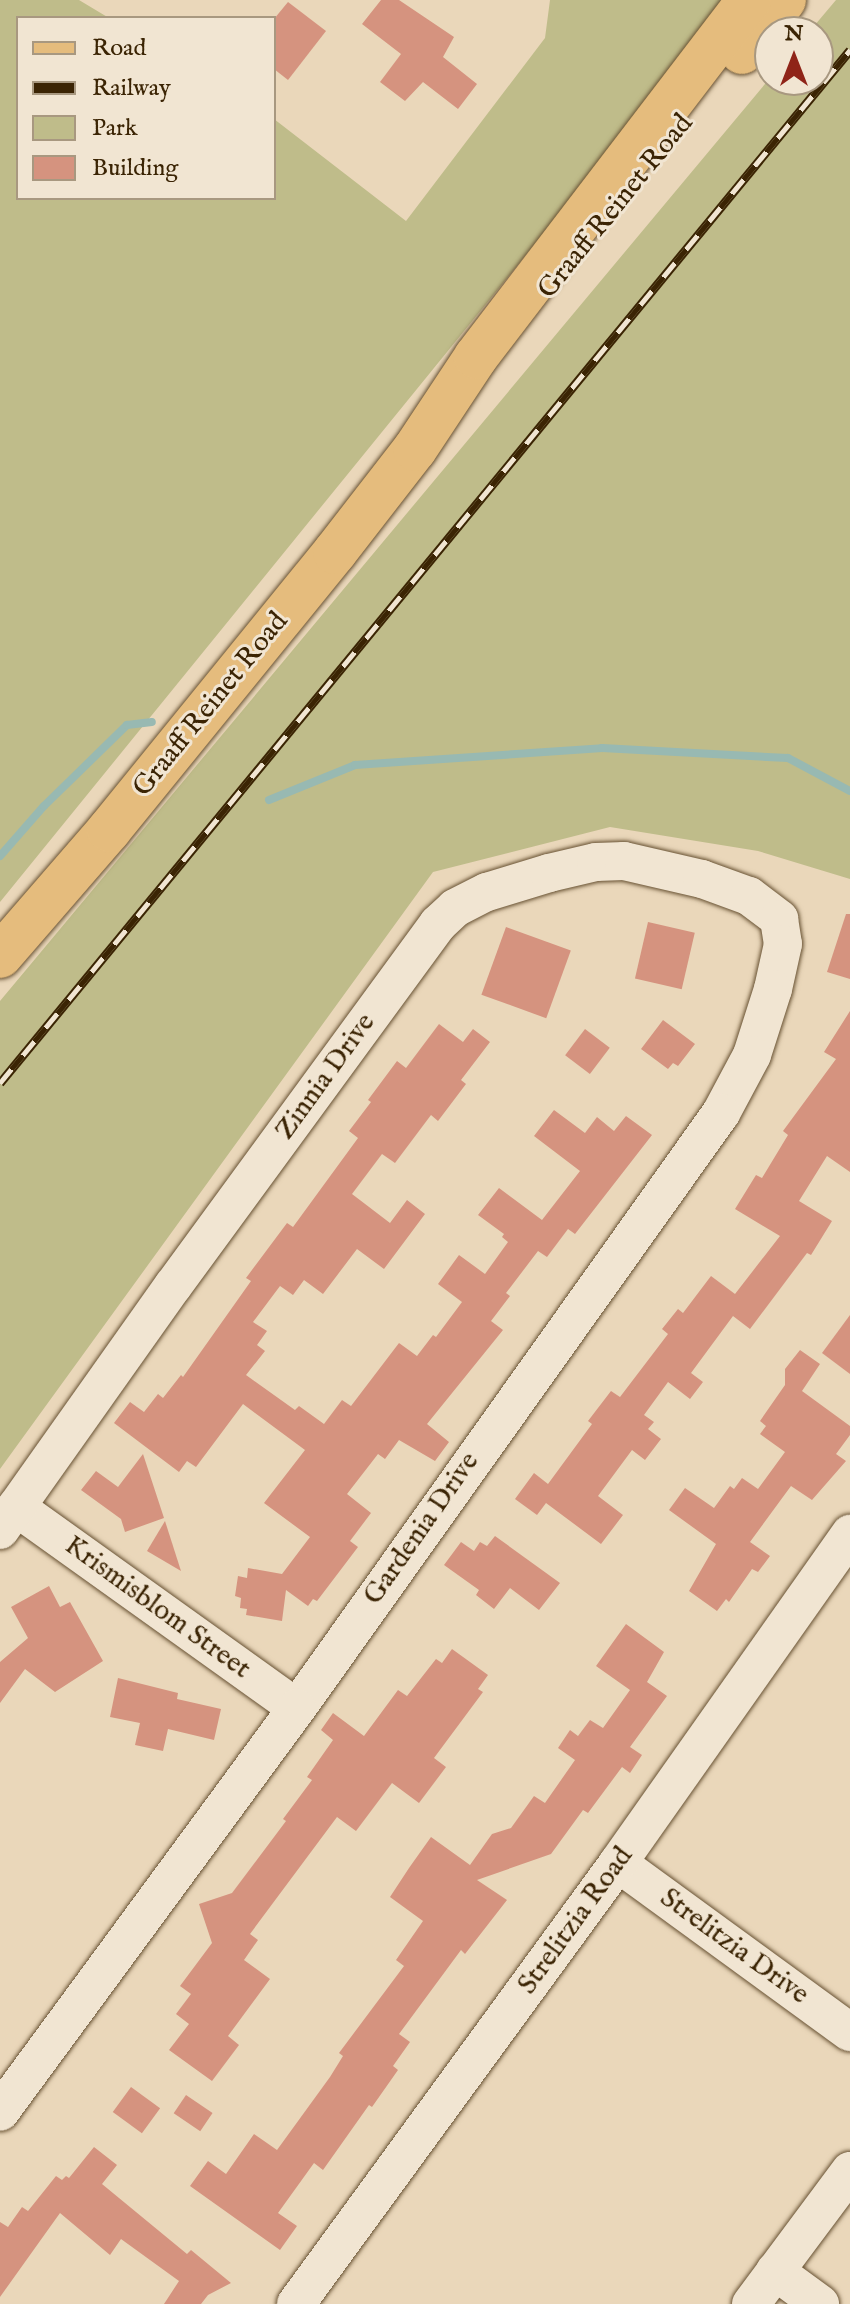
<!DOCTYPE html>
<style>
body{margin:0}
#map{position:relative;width:850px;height:2304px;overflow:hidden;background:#ead7ba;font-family:"IM FELL English",serif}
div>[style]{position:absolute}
.green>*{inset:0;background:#bfbc8a}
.stream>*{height:8px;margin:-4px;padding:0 4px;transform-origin:4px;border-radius:4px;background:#98b9b2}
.building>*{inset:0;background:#d5937f;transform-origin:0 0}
.roads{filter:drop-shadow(0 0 2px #675132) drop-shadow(0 0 2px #675132)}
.minor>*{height:38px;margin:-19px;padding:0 19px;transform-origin:19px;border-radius:19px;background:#f1e5d2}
.major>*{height:44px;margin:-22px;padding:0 22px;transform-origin:22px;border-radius:22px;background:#e5bc7d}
.rail>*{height:9px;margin-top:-4.5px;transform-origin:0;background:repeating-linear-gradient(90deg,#f1e5d2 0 18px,#3b2404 0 36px);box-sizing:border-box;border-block:2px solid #3b2404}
span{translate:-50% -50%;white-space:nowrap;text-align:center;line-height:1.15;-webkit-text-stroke:6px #f1e5d2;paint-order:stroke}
.street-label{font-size:28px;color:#3b2404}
.legend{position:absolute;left:16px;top:16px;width:260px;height:184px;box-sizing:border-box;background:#f1e5d2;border:2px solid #a89880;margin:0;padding:10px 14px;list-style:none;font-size:24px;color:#3b2404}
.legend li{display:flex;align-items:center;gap:16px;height:40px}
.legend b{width:40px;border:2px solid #a89880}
.north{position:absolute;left:754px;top:16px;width:80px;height:80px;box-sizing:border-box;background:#f1e5d2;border:2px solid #a89880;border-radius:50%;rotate:0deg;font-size:22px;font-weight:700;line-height:32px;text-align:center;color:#3b2404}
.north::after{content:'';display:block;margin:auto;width:28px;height:36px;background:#8f2418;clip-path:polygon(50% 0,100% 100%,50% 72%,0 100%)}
</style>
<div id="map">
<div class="green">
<i style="clip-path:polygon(0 0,79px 0,109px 18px,18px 18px,18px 198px,274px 198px,274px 119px,406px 221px,545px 38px,550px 0,733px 0,0 902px)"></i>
<i style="clip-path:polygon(836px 0,850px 0,850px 879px,758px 851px,610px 827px,433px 872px,0 1469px,0 1001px,770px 78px,818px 80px,818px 32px,809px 32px)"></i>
</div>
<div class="stream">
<i style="left:269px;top:800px;width:93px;rotate:-22.1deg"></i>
<i style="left:355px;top:765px;width:248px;rotate:-3.9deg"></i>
<i style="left:602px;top:748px;width:186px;rotate:3.1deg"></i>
<i style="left:788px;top:758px;width:70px;rotate:28deg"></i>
<i style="left:0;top:856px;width:67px;rotate:-48.7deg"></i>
<i style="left:44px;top:806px;width:116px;rotate:-44.3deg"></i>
<i style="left:127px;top:725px;width:25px;rotate:-7deg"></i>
</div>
<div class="building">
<i style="clip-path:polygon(381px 0,399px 0,454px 37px,443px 57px,477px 84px,458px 109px,423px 82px,405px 101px,380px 82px,401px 54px,362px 24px)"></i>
<i style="clip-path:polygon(288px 2px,326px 31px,288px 80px,274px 69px,274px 19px)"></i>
<i style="clip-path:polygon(846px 914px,850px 914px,850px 979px,827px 972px)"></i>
<i style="left:648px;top:922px;width:48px;height:58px;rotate:13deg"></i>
<i style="left:506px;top:927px;width:69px;height:72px;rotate:20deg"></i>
<i style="clip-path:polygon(850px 1011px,850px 1172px,827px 1156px,799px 1201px,832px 1221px,811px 1255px,807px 1253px,750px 1329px,733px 1316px,691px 1373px,703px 1382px,690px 1399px,668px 1382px,644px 1415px,654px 1422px,648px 1429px,661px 1439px,645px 1460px,632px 1450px,598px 1496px,623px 1515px,601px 1544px,546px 1503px,537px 1515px,515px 1499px,534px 1473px,548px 1484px,592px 1424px,588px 1421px,611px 1391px,620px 1397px,668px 1334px,662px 1329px,678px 1309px,683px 1313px,711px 1276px,735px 1294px,780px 1236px,735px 1209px,756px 1175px,762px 1178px,788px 1135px,783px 1131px,836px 1059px,824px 1052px)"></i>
<i style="clip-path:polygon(663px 1020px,695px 1044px,678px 1066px,673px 1063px,668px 1069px,641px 1049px)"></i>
<i style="clip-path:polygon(439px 1024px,463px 1042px,473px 1029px,490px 1042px,461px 1080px,466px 1084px,438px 1121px,431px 1115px,395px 1163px,382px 1154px,352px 1194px,390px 1223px,407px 1200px,425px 1214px,384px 1269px,357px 1249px,323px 1294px,304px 1280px,293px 1295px,280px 1286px,253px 1322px,267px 1331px,257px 1345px,265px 1351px,246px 1375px,295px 1410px,299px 1406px,324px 1424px,342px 1400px,351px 1406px,399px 1343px,417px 1356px,433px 1335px,436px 1337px,462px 1302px,438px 1284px,459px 1255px,485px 1274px,508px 1242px,502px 1237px,504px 1234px,478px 1215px,499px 1188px,542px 1220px,580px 1171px,534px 1136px,554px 1110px,585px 1133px,597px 1117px,614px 1131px,626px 1116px,652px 1135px,575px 1234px,568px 1229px,547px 1257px,538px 1251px,506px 1293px,510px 1296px,491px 1321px,503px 1330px,427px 1424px,449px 1442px,435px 1461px,399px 1440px,385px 1459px,378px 1454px,347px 1494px,371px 1513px,350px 1541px,358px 1547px,317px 1601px,313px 1599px,308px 1606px,286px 1590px,282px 1621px,246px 1615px,247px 1609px,240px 1608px,241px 1598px,235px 1596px,238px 1576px,247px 1578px,248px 1568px,282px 1574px,310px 1537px,264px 1503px,305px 1450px,243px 1404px,196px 1467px,187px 1461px,179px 1472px,114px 1423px,130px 1402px,144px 1412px,158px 1394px,163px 1398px,181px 1375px,183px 1377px,251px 1281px,246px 1278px,287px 1223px,293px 1227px,358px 1138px,349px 1131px,371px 1102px,368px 1100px,397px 1061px,406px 1068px)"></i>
<i style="left:585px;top:1029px;width:31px;height:33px;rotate:37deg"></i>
<i style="clip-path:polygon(850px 1315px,850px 1374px,822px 1353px)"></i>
<i style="clip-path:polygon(800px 1350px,820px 1364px,802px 1391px,850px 1426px,850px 1435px,836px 1454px,846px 1461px,812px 1500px,791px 1486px,750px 1542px,770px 1556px,758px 1572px,752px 1569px,729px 1602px,726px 1599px,717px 1611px,689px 1591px,716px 1544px,669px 1510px,685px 1488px,714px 1508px,730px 1486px,734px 1489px,742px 1478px,758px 1489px,785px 1452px,760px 1434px,766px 1426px,760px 1421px,785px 1385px,785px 1369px)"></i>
<i style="clip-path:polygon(143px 1454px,164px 1518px,125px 1532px,121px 1519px,81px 1490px,96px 1471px,118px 1487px)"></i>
<i style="clip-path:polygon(165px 1521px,181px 1571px,147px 1551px)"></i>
<i style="clip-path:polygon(495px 1536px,560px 1583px,539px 1610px,510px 1588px,494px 1609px,476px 1595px,479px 1590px,444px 1565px,461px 1542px,474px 1551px,480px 1542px,487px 1546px)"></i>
<i style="clip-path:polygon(49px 1586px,60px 1607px,70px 1602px,103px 1661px,55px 1692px,25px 1669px,0 1703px,0 1662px,28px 1638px,11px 1607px)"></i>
<i style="clip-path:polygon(626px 1624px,664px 1652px,647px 1682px,667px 1696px,630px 1747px,642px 1755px,630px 1773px,622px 1767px,588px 1813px,583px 1810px,551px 1854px,477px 1880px,507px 1900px,465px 1954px,461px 1950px,399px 2034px,410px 2042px,393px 2066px,398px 2070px,372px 2107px,369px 2105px,323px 2170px,314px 2163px,278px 2213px,297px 2226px,280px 2250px,190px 2186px,208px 2161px,226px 2174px,254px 2134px,277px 2150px,330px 2077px,343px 2056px,339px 2053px,404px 1966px,396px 1960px,423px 1921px,390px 1897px,409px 1868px,431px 1837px,470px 1865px,492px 1834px,511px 1828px,534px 1796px,545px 1803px,575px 1760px,558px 1748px,570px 1730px,578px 1736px,590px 1720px,603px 1728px,630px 1690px,596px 1666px)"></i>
<i style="clip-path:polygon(452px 1649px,488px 1675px,478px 1689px,483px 1692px,434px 1758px,446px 1767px,419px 1803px,392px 1783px,356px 1831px,337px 1817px,250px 1934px,258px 1940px,244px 1960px,270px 1979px,228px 2036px,239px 2045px,212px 2081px,169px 2050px,189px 2024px,176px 2014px,191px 1994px,180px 1986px,212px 1943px,199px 1904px,232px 1893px,286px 1821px,283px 1819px,312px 1780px,307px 1777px,333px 1740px,321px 1730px,333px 1713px,364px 1736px,398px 1690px,407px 1696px,436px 1659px,442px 1663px)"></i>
<i style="clip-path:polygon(118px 1678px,178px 1693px,177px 1699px,221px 1709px,214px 1740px,168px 1729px,163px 1751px,135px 1745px,140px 1723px,110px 1717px)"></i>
<i style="left:131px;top:2087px;width:36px;height:31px;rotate:36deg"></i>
<i style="left:186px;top:2095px;width:32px;height:22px;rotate:34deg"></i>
<i style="clip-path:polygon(94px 2147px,117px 2165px,102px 2184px,187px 2254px,191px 2250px,231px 2283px,208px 2295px,201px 2304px,164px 2304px,179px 2281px,121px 2239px,110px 2255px,60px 2213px,0 2297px,0 2222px,8px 2227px,22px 2207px,28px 2211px,56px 2176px,62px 2180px,66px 2176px,69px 2178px)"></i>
</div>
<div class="roads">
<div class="minor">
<i style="left:16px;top:1507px;width:345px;rotate:35.6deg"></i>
<i style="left:0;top:1530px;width:299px;rotate:-54.7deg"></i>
<i style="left:173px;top:1286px;width:449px;rotate:-53.8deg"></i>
<i style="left:438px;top:924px;width:23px;rotate:-43deg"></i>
<i style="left:455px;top:908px;width:36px;rotate:-27deg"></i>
<i style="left:487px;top:892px;width:65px;rotate:-17deg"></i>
<i style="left:549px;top:873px;width:48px;rotate:-13.2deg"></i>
<i style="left:596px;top:862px;width:28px;rotate:-2deg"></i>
<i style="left:624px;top:861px;width:80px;rotate:13deg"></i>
<i style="left:702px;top:879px;width:50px;rotate:19.9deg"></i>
<i style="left:749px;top:896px;width:38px;rotate:37deg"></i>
<i style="left:779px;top:919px;width:25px;rotate:81deg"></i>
<i style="left:783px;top:944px;width:46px;rotate:102.5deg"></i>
<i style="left:773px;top:989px;width:69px;rotate:107.7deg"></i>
<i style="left:752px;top:1055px;width:66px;rotate:118.1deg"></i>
<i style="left:721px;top:1113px;width:731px;rotate:125.47deg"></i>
<i style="left:297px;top:1708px;width:501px;rotate:126.32deg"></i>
<i style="left:618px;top:1863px;width:287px;rotate:36.1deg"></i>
<i style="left:775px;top:2271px;width:56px;rotate:36.3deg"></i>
<i style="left:296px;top:2304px;width:546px;rotate:-53.86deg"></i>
<i style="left:618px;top:1863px;width:403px;rotate:-54.8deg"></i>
<i style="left:751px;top:2304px;width:166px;rotate:-53.3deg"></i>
</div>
<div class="major">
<i style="left:742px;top:52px;width:67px;rotate:-51.1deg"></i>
<i style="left:0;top:956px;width:167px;rotate:-49.1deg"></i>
<i style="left:109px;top:830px;width:358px;rotate:-50.9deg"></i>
<i style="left:335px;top:552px;width:130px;rotate:-52.2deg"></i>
<i style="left:415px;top:449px;width:110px;rotate:-56.5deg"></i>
<i style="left:476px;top:357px;width:449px;rotate:-52.6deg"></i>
</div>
</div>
<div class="rail">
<i style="left:0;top:1083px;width:1338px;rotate:-50.55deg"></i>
</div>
<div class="street-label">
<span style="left:616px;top:207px;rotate:-51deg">Graaff Reinet Road</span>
<span style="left:211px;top:705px;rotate:-51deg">Graaff Reinet Road</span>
<span style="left:326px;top:1077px;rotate:-54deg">Zinnia Drive</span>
<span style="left:422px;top:1529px;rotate:-55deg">Gardenia Drive</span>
<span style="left:157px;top:1608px;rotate:36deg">Krismisblom Street</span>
<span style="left:576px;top:1921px;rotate:-54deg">Strelitzia Road</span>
<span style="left:734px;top:1947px;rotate:36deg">Strelitzia Drive</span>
</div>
<ul class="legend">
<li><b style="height:10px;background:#e5bc7d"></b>Road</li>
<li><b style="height:10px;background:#3b2404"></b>Railway</li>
<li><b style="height:22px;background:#bfbc8a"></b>Park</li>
<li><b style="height:22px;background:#d5937f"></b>Building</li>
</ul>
<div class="north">N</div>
</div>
